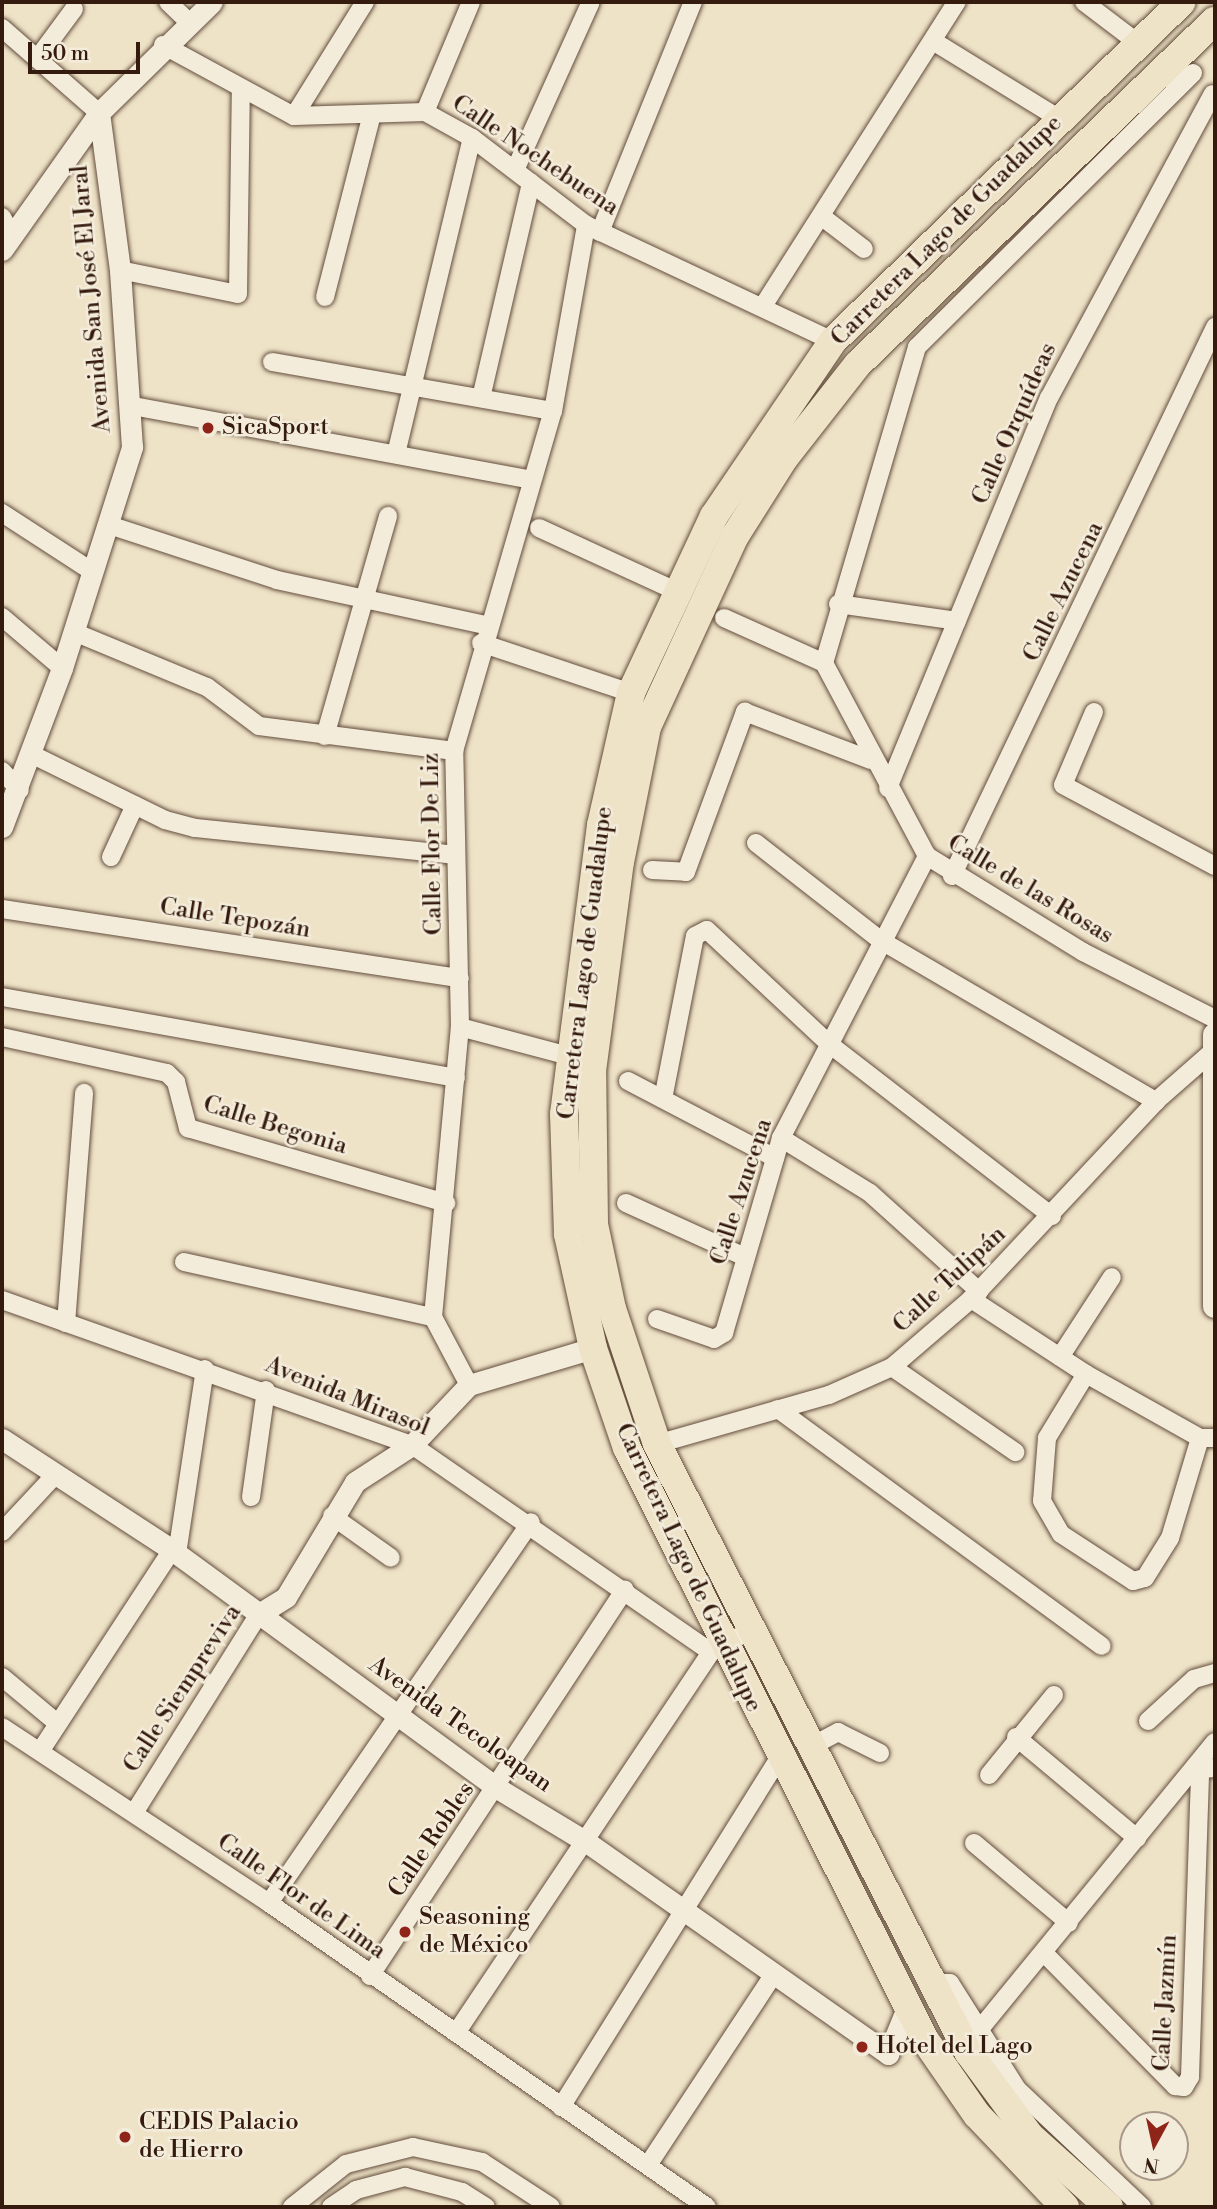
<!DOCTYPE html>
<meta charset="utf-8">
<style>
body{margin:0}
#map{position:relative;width:1217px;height:2209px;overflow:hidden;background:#eee2c7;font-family:"Libre Bodoni",serif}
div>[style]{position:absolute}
.roads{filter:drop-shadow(0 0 2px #634d3c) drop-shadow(0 0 2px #634d3c)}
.minor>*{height:18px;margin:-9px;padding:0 9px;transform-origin:9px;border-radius:9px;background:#f4ecdb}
.tertiary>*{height:21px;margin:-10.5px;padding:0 10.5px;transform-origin:10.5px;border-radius:10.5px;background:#f4ecdb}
.secondary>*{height:24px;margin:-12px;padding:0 12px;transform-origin:12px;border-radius:12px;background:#f4ecdb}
.primary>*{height:28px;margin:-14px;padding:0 14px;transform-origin:14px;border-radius:14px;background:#eee2c7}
.dots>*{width:19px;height:19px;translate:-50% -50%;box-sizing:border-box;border:4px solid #f4ecdb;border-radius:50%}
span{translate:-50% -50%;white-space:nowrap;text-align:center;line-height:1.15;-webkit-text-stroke:5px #f4ecdb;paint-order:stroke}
.street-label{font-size:24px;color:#351b0d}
.poi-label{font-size:24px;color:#351b0d}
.left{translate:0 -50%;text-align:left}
.frame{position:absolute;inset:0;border:4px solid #351b0d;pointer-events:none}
.north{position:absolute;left:1119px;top:2111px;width:70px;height:70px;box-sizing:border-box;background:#f4ecdb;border:2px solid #a89889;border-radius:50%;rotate:188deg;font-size:19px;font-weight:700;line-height:28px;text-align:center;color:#351b0d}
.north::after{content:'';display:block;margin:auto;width:24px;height:32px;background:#8f2418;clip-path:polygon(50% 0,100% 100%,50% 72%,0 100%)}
.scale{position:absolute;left:28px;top:42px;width:112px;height:32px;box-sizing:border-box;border:4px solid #351b0d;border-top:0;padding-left:9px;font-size:21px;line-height:24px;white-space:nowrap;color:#351b0d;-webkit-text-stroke:5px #f4ecdb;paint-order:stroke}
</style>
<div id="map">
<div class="roads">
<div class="minor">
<i style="left:168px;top:2px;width:29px;rotate:44deg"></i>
<i style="left:1084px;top:2px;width:68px;rotate:37.2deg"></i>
<i style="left:2px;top:28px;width:129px;rotate:41.2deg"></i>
<i style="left:933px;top:41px;width:149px;rotate:31.6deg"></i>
<i style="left:163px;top:45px;width:149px;rotate:28.5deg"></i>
<i style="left:294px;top:116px;width:131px;rotate:-1.7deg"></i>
<i style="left:425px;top:112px;width:54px;rotate:29deg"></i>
<i style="left:472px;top:138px;width:143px;rotate:37.3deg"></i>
<i style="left:586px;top:225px;width:273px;rotate:25.2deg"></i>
<i style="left:37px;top:59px;width:62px;rotate:-53.5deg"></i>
<i style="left:1193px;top:73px;width:389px;rotate:135.2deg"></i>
<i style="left:917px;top:347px;width:329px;rotate:106.4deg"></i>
<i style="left:824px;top:663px;width:219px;rotate:61.9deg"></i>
<i style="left:927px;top:856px;width:183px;rotate:31.6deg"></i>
<i style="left:1083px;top:952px;width:148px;rotate:26.9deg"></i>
<i style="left:425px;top:112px;width:119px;rotate:-67.3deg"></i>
<i style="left:294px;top:116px;width:134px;rotate:-58.1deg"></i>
<i style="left:515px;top:170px;width:184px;rotate:-65.7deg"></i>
<i style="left:821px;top:216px;width:54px;rotate:37.5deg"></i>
<i style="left:2px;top:217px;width:19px;rotate:62deg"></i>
<i style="left:600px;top:232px;width:248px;rotate:-68deg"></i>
<i style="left:120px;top:270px;width:120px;rotate:11.5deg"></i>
<i style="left:238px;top:294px;width:204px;rotate:-89.2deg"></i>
<i style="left:325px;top:297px;width:185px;rotate:-75.6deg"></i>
<i style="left:763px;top:306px;width:361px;rotate:-57.5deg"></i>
<i style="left:272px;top:362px;width:285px;rotate:9.9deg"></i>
<i style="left:481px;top:398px;width:221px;rotate:-76.9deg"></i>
<i style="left:133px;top:406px;width:402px;rotate:10.5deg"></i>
<i style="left:396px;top:454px;width:325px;rotate:-76.5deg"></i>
<i style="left:2px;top:513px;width:108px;rotate:33deg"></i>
<i style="left:109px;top:525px;width:177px;rotate:18.1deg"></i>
<i style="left:277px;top:580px;width:214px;rotate:12.2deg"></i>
<i style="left:539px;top:528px;width:151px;rotate:24.7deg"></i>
<i style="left:838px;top:604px;width:120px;rotate:8.1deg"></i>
<i style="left:2px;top:617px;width:79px;rotate:40.4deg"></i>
<i style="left:724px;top:618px;width:110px;rotate:24.2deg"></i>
<i style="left:74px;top:632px;width:144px;rotate:22.5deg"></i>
<i style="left:207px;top:687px;width:65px;rotate:36.9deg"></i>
<i style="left:259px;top:726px;width:197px;rotate:7.3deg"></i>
<i style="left:481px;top:643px;width:158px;rotate:18.4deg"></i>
<i style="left:1094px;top:712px;width:79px;rotate:113deg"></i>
<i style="left:1063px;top:785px;width:172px;rotate:28.1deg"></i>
<i style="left:325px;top:736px;width:229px;rotate:-74deg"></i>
<i style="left:33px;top:755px;width:147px;rotate:26.2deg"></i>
<i style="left:165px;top:820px;width:31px;rotate:15deg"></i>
<i style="left:195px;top:828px;width:261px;rotate:5.9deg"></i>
<i style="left:2px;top:771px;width:26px;rotate:47deg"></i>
<i style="left:888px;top:788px;width:422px;rotate:-67.6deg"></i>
<i style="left:1049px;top:398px;width:345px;rotate:-61.7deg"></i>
<i style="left:756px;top:843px;width:157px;rotate:38deg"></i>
<i style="left:880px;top:940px;width:320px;rotate:30.3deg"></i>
<i style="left:111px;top:857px;width:57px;rotate:-65.2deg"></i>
<i style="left:652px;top:870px;width:34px;rotate:3deg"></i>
<i style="left:686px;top:872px;width:171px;rotate:-69.8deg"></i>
<i style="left:745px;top:712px;width:135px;rotate:20.9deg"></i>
<i style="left:952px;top:876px;width:609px;rotate:-64.4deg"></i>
<i style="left:2px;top:909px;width:463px;rotate:8.6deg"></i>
<i style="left:2px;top:997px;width:461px;rotate:10.1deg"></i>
<i style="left:460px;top:1027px;width:113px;rotate:14.9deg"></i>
<i style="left:2px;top:1037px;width:169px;rotate:12.3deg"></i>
<i style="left:167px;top:1073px;width:13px;rotate:45deg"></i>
<i style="left:176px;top:1082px;width:48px;rotate:75.4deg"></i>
<i style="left:188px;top:1128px;width:269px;rotate:16.2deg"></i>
<i style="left:628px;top:1081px;width:166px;rotate:27.6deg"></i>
<i style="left:663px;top:1099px;width:166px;rotate:-78.9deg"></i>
<i style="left:695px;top:936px;width:13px;rotate:-27deg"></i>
<i style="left:707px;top:930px;width:166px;rotate:43deg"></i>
<i style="left:828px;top:1043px;width:283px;rotate:37.7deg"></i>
<i style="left:781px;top:1138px;width:105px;rotate:31.7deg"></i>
<i style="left:870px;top:1193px;width:147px;rotate:42deg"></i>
<i style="left:626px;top:1203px;width:131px;rotate:24.4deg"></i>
<i style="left:184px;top:1262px;width:255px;rotate:12.5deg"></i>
<i style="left:971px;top:1299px;width:137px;rotate:33.1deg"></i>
<i style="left:1086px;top:1374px;width:131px;rotate:29.3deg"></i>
<i style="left:1200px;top:1438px;width:15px"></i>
<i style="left:2px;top:1300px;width:435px;rotate:19.5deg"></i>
<i style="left:412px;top:1445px;width:364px;rotate:34.7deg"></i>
<i style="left:657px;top:1319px;width:60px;rotate:19.3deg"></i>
<i style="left:714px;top:1339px;width:12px;rotate:-31deg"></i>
<i style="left:724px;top:1333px;width:203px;rotate:-73.7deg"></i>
<i style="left:781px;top:1138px;width:318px;rotate:-62.6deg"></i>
<i style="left:66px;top:1323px;width:231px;rotate:-85.5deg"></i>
<i style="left:1060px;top:1357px;width:95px;rotate:-57deg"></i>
<i style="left:892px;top:1367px;width:150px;rotate:34.6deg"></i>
<i style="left:1086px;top:1374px;width:75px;rotate:121.4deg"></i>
<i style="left:1047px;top:1438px;width:63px;rotate:94.5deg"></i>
<i style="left:1042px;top:1501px;width:38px;rotate:60deg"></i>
<i style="left:1061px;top:1534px;width:86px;rotate:33.1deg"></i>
<i style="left:1133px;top:1581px;width:12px;rotate:-14deg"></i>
<i style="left:1145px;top:1578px;width:47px;rotate:-58deg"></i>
<i style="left:1170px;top:1538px;width:104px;rotate:-73.3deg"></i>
<i style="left:469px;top:1385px;width:77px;rotate:-117.9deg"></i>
<i style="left:433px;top:1317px;width:291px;rotate:-84.7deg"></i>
<i style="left:460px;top:1027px;width:276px;rotate:-91.2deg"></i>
<i style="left:454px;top:751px;width:354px;rotate:-73.8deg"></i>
<i style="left:553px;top:411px;width:189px;rotate:-79.9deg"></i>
<i style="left:778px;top:1409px;width:401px;rotate:36.2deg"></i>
<i style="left:657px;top:1444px;width:179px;rotate:-15.9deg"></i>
<i style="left:829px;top:1395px;width:69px;rotate:-24deg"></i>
<i style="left:892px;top:1367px;width:104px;rotate:-40.7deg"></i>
<i style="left:971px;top:1299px;width:271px;rotate:-46.9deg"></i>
<i style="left:1156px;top:1101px;width:76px;rotate:-41.3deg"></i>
<i style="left:251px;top:1497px;width:108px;rotate:-82deg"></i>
<i style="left:332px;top:1516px;width:72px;rotate:35.4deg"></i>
<i style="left:2px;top:1532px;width:79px;rotate:-47deg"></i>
<i style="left:177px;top:1554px;width:187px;rotate:-81.4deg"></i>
<i style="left:2px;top:1677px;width:72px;rotate:39.9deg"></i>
<i style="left:1148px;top:1721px;width:62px;rotate:-42.4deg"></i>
<i style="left:1194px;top:1679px;width:22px;rotate:-16deg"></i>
<i style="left:2px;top:1727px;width:320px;rotate:33.4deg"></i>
<i style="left:269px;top:1903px;width:533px;rotate:34.76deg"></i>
<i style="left:1016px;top:1737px;width:158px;rotate:39.9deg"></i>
<i style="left:810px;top:1747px;width:32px;rotate:-28deg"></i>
<i style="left:838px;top:1732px;width:47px;rotate:26.6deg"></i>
<i style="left:41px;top:1750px;width:239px;rotate:-56.8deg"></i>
<i style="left:989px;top:1775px;width:103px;rotate:-50.9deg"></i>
<i style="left:134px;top:1813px;width:235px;rotate:-57.9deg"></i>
<i style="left:974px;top:1843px;width:124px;rotate:40.1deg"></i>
<i style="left:269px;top:1903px;width:462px;rotate:-55.5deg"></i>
<i style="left:1044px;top:1953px;width:187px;rotate:45.4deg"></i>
<i style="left:1175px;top:2086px;width:9px;rotate:6deg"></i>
<i style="left:1184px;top:2087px;width:12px;rotate:-59deg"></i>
<i style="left:1190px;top:2077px;width:308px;rotate:-88.1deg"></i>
<i style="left:1200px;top:1769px;width:15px;rotate:-4deg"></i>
<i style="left:370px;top:1976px;width:463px;rotate:-56.6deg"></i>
<i style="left:931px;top:1983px;width:19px"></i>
<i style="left:950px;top:1983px;width:125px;rotate:57.7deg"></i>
<i style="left:1017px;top:2089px;width:172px;rotate:43.3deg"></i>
<i style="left:979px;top:2030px;width:372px;rotate:-50.7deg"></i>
<i style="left:456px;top:2033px;width:458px;rotate:-56.2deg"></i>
<i style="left:711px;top:1652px;width:43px;rotate:-28.9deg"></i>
<i style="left:561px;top:2107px;width:411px;rotate:-58deg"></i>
<i style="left:648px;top:2165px;width:225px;rotate:-56.6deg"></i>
<i style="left:292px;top:2207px;width:69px;rotate:-38.5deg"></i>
<i style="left:346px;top:2164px;width:69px;rotate:-14.2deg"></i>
<i style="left:413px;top:2147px;width:71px;rotate:12.3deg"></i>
<i style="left:482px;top:2162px;width:82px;rotate:33.1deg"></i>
<i style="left:331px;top:2207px;width:30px;rotate:-34deg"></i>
<i style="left:356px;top:2190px;width:51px;rotate:-14.9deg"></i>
<i style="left:405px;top:2177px;width:59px;rotate:14.7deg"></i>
<i style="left:462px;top:2192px;width:28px;rotate:32deg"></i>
</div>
<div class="tertiary">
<i style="left:2px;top:250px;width:168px;rotate:-54.7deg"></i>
<i style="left:99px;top:113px;width:158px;rotate:-44.5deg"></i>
<i style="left:2px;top:827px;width:170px;rotate:-69.3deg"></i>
<i style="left:62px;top:668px;width:232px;rotate:-72.4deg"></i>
<i style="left:132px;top:447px;width:177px;rotate:-93.9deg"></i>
<i style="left:120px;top:270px;width:158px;rotate:-97.6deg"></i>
<i style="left:2px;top:1439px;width:203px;rotate:33.1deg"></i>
<i style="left:172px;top:1550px;width:403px;rotate:36.2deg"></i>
<i style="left:497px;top:1788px;width:106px;rotate:31.1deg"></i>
<i style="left:588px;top:1843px;width:367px;rotate:35.1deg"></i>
<i style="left:259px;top:1614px;width:32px;rotate:-32deg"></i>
<i style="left:286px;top:1597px;width:134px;rotate:-59deg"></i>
<i style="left:355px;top:1482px;width:68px;rotate:-33deg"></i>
<i style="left:412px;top:1445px;width:83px;rotate:-46.5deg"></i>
<i style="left:469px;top:1385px;width:129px;rotate:-16.6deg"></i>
<i style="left:888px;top:2054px;width:50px;rotate:-67.6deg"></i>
</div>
<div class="secondary">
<i style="left:1215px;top:1035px;width:271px;rotate:90deg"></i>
</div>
<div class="primary">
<i style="left:1065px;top:2207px;width:127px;rotate:-133.7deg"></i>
<i style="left:977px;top:2115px;width:91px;rotate:-124.7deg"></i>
<i style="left:925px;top:2040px;width:663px;rotate:-116.72deg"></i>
<i style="left:627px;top:1448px;width:106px;rotate:-108.8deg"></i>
<i style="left:593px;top:1348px;width:117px;rotate:-102.4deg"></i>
<i style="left:568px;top:1234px;width:120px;rotate:-91.9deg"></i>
<i style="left:564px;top:1114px;width:291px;rotate:-82.7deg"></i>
<i style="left:601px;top:825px;width:135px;rotate:-77.2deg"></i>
<i style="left:631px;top:693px;width:195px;rotate:-64.9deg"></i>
<i style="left:714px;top:516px;width:212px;rotate:-55.8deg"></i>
<i style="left:833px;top:341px;width:486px;rotate:-44.2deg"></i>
<i style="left:1109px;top:2207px;width:106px;rotate:-138.1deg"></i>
<i style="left:1030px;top:2136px;width:104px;rotate:-126.4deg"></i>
<i style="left:968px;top:2052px;width:683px;rotate:-117.09deg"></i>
<i style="left:657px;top:1444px;width:142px;rotate:-108.4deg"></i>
<i style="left:612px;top:1309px;width:87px;rotate:-102deg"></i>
<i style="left:594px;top:1224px;width:153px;rotate:-90.7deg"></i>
<i style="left:592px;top:1071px;width:211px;rotate:-82.4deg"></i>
<i style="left:620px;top:862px;width:138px;rotate:-78.7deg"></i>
<i style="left:647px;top:727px;width:210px;rotate:-65.3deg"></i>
<i style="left:735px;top:536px;width:93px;rotate:-57.7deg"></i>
<i style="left:785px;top:457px;width:118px;rotate:-51.9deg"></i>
<i style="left:858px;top:364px;width:495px;rotate:-43.9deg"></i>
</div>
</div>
<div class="dots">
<i style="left:208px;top:428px;background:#8f2418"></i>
<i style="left:405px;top:1932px;background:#8f2418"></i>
<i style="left:862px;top:2047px;background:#8f2418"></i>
<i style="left:125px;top:2137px;background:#8f2418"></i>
</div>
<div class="street-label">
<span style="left:535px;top:156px;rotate:34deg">Calle Nochebuena</span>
<span style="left:947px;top:231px;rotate:-45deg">Carretera Lago de Guadalupe</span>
<span style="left:92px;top:299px;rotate:-95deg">Avenida San José El Jaral</span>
<span style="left:1015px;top:424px;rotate:-66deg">Calle Orquídeas</span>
<span style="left:1064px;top:592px;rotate:-64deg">Calle Azucena</span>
<span style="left:433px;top:844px;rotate:-91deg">Calle Flor De Liz</span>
<span style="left:1030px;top:890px;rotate:31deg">Calle de las Rosas</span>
<span style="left:235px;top:919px;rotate:9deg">Calle Tepozán</span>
<span style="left:586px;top:963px;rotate:-83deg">Carretera Lago de Guadalupe</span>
<span style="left:275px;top:1126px;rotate:17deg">Calle Begonia</span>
<span style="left:742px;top:1192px;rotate:-72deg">Calle Azucena</span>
<span style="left:950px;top:1280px;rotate:-43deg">Calle Tulipán</span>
<span style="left:347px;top:1397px;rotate:22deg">Avenida Mirasol</span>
<span style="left:688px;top:1568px;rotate:65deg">Carretera Lago de Guadalupe</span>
<span style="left:183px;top:1689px;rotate:-57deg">Calle Siempreviva</span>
<span style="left:460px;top:1725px;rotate:35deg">Avenida Tecoloapan</span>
<span style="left:432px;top:1840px;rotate:-56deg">Calle Robles</span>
<span style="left:301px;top:1897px;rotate:35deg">Calle Flor de Lima</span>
<span style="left:1166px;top:2003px;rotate:-87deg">Calle Jazmín</span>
</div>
<div class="poi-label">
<span class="left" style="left:222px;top:428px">SicaSport</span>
<span class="left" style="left:419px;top:1932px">Seasoning<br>de México</span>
<span class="left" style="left:876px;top:2047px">Hotel del Lago</span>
<span class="left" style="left:139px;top:2137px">CEDIS Palacio<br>de Hierro</span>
</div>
<div class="frame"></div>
<div class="north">N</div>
<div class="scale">50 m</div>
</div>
